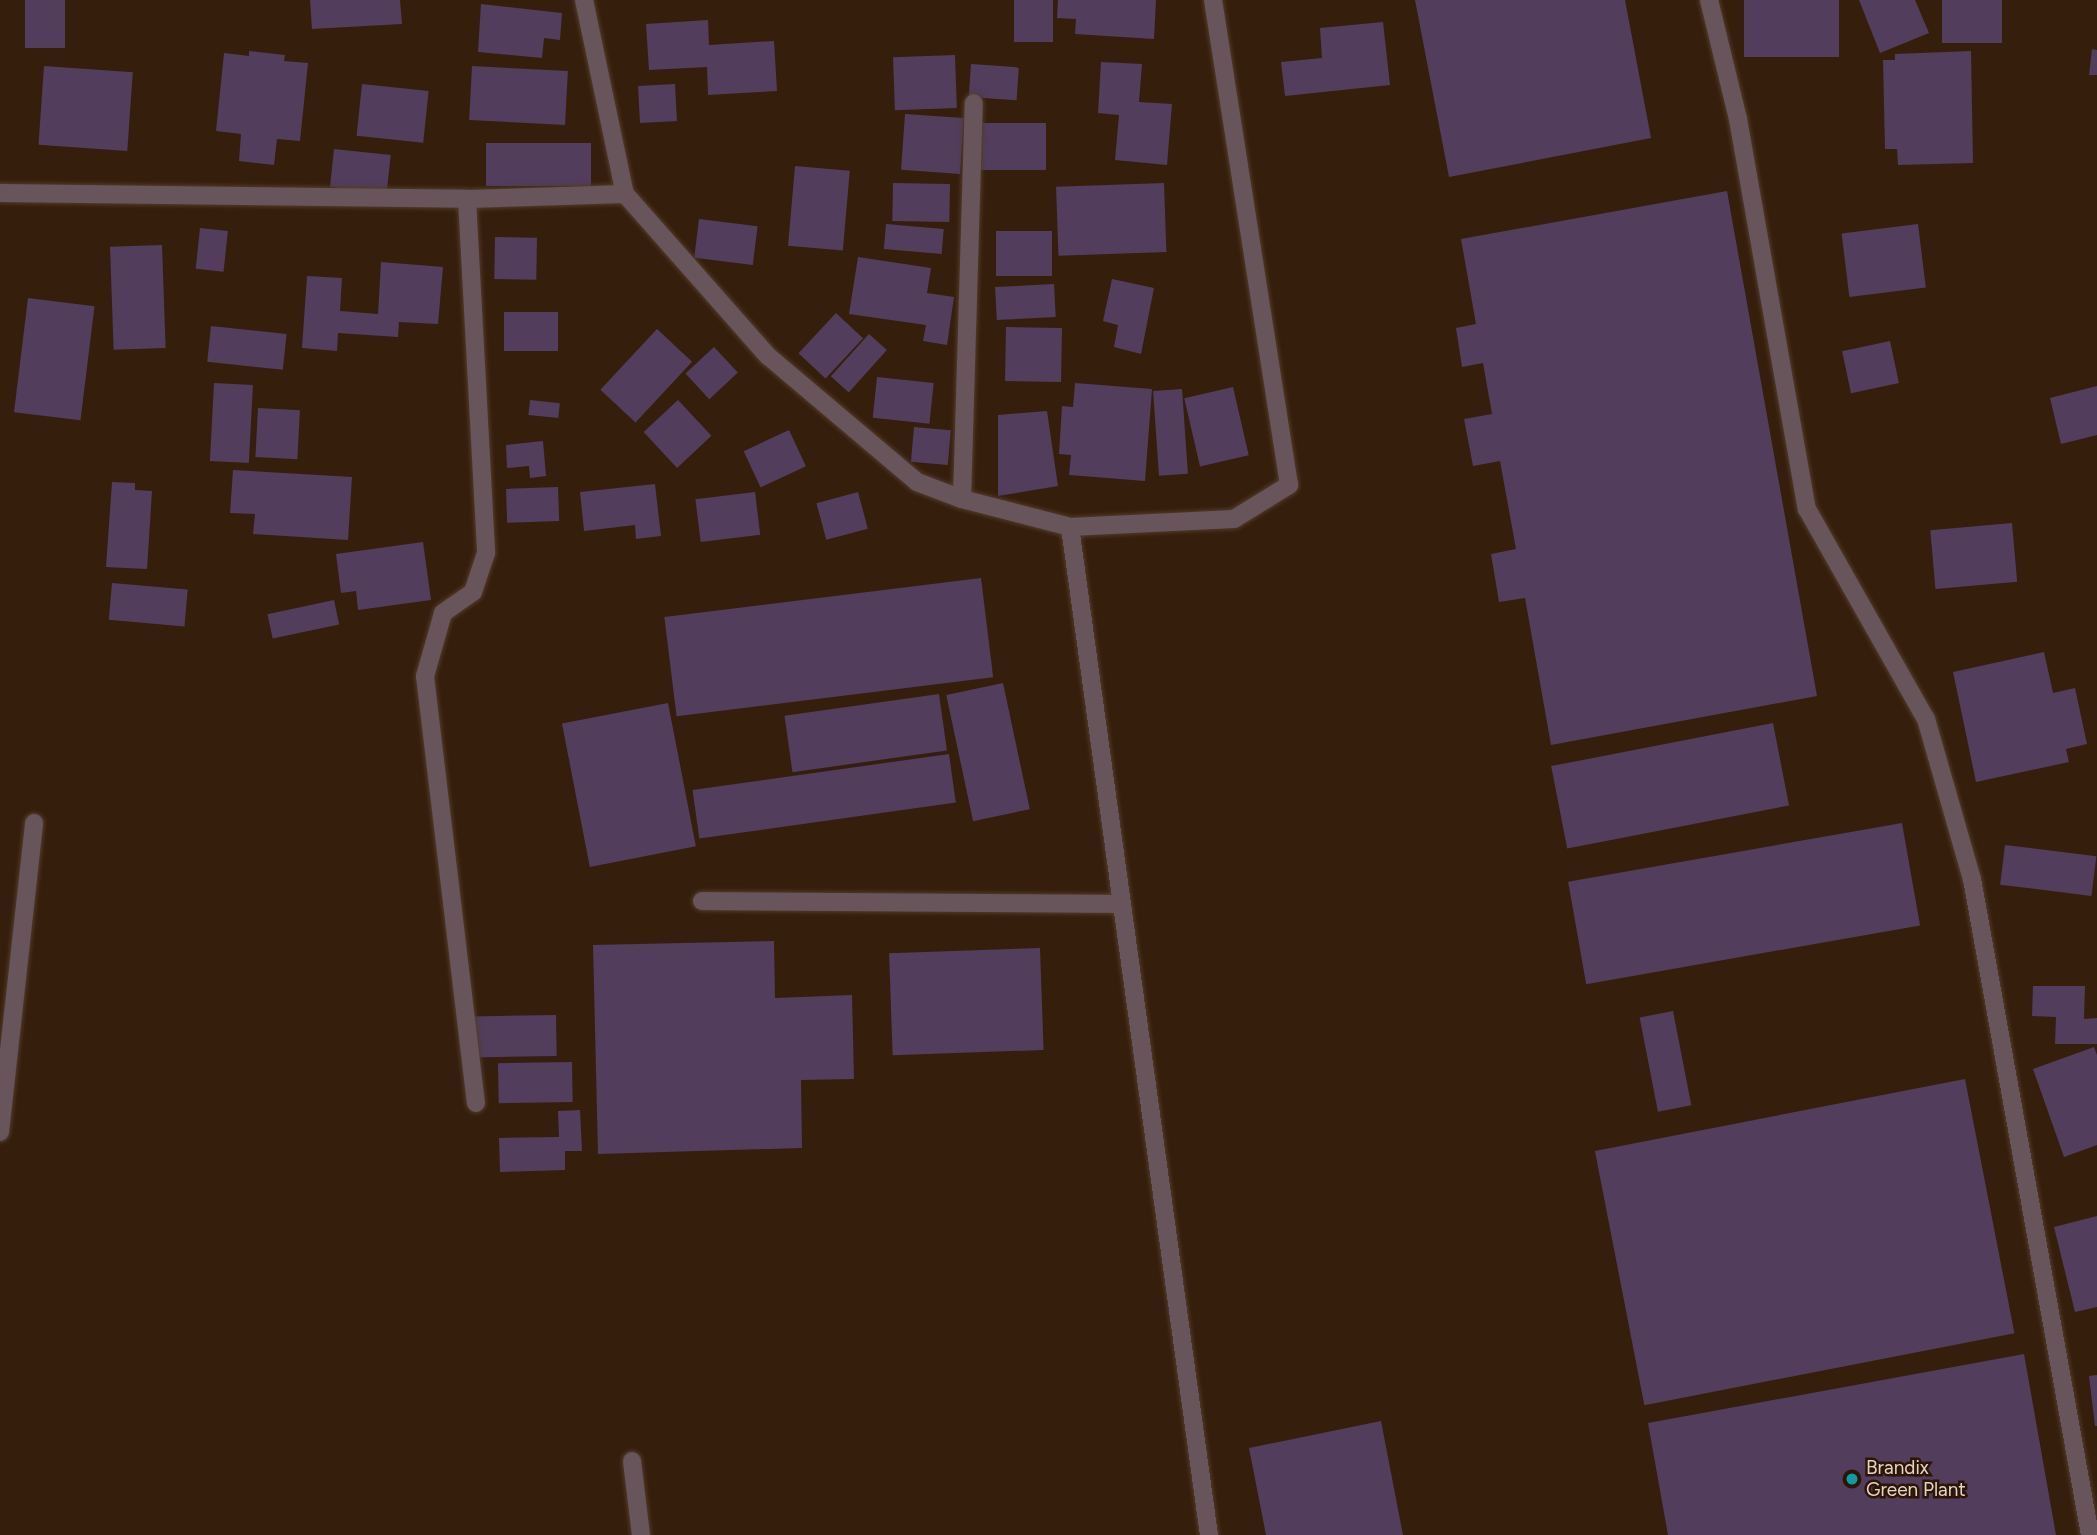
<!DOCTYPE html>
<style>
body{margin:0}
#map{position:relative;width:2097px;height:1535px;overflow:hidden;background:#361e0d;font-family:Figtree,sans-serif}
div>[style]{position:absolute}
.building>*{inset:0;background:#523d5d;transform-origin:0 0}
.roads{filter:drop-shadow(0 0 2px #523b2b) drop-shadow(0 0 2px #523b2b)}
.minor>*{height:18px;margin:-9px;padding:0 9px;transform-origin:9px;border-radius:9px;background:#68555b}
.dots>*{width:19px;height:19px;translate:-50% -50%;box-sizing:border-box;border:4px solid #2c1504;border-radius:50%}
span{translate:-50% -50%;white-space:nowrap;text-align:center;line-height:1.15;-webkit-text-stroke:5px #2c1504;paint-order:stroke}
.poi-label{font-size:19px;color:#e4d3c9}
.left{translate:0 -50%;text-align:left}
</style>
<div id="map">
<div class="building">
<i style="left:25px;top:0;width:40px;height:48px"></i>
<i style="clip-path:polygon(310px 0,400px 0,402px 24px,312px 29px)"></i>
<i style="left:1014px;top:0;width:39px;height:42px"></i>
<i style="clip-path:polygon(1058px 0,1156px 0,1154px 39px,1075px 34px,1076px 19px,1057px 18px)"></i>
<i style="clip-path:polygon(1415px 0,1625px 0,1651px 138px,1449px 177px)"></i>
<i style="left:1744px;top:0;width:95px;height:57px"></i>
<i style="clip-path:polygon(1859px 0,1915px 0,1929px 33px,1880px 53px)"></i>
<i style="left:1942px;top:0;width:60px;height:43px"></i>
<i style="clip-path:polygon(481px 4px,562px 13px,560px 40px,544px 38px,542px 58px,478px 52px)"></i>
<i style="clip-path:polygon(708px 20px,709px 45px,774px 41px,777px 91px,708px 95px,707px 67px,649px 70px,646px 24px)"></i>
<i style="clip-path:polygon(1383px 22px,1390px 85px,1285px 96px,1281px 62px,1322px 58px,1320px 28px)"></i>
<i style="clip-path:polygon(2092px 49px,2097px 50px,2097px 75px,2089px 75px)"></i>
<i style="clip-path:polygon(249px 51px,285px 55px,284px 61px,308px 63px,300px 141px,277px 139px,274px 165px,239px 161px,241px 134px,216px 131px,224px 53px,249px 56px)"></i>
<i style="clip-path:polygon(1971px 51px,1973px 163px,1898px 165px,1897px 149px,1885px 149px,1883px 60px,1895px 60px,1895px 54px)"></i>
<i style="left:955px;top:55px;width:53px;height:62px;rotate:88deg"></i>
<i style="clip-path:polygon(1101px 62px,1142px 64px,1139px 102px,1172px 104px,1167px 165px,1115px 160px,1119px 115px,1098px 113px)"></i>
<i style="left:971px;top:64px;width:48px;height:33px;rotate:4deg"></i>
<i style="left:44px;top:66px;width:89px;height:79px;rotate:4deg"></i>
<i style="left:472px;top:66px;width:96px;height:54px;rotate:3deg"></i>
<i style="left:362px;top:84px;width:67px;height:52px;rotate:6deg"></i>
<i style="left:675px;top:84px;width:37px;height:37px;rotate:87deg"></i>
<i style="left:905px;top:114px;width:59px;height:56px;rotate:4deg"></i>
<i style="left:975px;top:123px;width:71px;height:47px"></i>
<i style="left:486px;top:143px;width:105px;height:43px"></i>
<i style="left:334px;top:149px;width:57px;height:38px;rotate:6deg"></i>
<i style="left:795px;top:166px;width:55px;height:80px;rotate:5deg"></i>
<i style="left:893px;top:183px;width:57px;height:38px;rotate:1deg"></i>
<i style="left:1164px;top:183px;width:69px;height:108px;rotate:88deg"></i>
<i style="clip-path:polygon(1727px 191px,1817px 696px,1551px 745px,1525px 598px,1499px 602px,1491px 554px,1516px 549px,1500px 461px,1473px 466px,1464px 419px,1492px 414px,1483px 363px,1462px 367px,1456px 328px,1476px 324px,1461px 239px)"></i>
<i style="left:699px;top:219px;width:59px;height:39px;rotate:7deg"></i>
<i style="left:886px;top:224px;width:58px;height:25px;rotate:5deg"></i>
<i style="left:1918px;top:224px;width:64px;height:77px;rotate:83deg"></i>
<i style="left:200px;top:228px;width:28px;height:41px;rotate:6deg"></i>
<i style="left:996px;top:231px;width:56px;height:45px"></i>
<i style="left:495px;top:237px;width:42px;height:42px;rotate:1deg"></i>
<i style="left:162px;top:245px;width:103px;height:52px;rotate:88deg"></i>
<i style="clip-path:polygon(858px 257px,931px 268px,927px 293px,954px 297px,947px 345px,923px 341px,926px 325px,849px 314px)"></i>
<i style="clip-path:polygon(381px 262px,443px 267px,438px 324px,399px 322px,398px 337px,338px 333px,337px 351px,302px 348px,307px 276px,342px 278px,340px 311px,378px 314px)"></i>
<i style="clip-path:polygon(1112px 279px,1154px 288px,1141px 354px,1114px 347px,1118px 325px,1103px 321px)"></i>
<i style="left:1054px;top:284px;width:33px;height:59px;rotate:87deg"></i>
<i style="left:28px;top:298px;width:67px;height:115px;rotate:7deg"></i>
<i style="left:504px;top:312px;width:54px;height:39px"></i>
<i style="left:836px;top:313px;width:37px;height:55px;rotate:43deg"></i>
<i style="left:211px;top:326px;width:76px;height:36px;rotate:6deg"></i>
<i style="left:1006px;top:327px;width:56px;height:54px;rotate:1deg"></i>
<i style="left:657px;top:329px;width:48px;height:83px;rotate:43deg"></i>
<i style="left:869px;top:334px;width:24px;height:57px;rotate:42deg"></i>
<i style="left:1890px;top:341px;width:43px;height:49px;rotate:78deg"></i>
<i style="left:714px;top:347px;width:35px;height:39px;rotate:47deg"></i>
<i style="left:877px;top:377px;width:57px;height:41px;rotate:6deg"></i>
<i style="left:214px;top:383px;width:39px;height:78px;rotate:3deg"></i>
<i style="clip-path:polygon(1075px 383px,1152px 389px,1145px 481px,1069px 475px,1071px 455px,1059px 454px,1062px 406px,1073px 407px)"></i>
<i style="clip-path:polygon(2097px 386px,2097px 435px,2061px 444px,2050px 398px)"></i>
<i style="left:1233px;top:387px;width:70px;height:50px;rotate:77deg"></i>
<i style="left:1182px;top:389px;width:85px;height:29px;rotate:86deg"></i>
<i style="left:530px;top:400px;width:30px;height:15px;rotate:6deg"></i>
<i style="left:678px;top:400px;width:49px;height:47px;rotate:47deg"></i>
<i style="left:258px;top:408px;width:42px;height:49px;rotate:3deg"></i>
<i style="clip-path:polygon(1047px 411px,1058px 486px,998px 496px,998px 415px)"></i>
<i style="left:914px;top:427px;width:37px;height:35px;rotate:5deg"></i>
<i style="left:789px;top:430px;width:40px;height:50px;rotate:65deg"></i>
<i style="clip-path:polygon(543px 441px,546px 476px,530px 478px,529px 466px,507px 468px,506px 445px)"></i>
<i style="clip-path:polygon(233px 470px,352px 477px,348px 540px,253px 534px,255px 514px,230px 513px)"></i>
<i style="clip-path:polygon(112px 482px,135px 483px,135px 490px,152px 491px,147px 569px,106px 567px)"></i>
<i style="clip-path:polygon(655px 484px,661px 536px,636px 539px,635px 525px,584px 531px,580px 492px)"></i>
<i style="left:558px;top:487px;width:34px;height:52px;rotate:88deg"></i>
<i style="left:755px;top:492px;width:43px;height:60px;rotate:83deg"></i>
<i style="left:858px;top:492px;width:38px;height:43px;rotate:75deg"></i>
<i style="left:2012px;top:523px;width:59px;height:82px;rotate:85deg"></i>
<i style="clip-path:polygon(423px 542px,431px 600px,358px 610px,356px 591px,341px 593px,336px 554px)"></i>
<i style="left:981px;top:578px;width:100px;height:319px;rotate:83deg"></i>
<i style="left:112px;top:583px;width:76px;height:37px;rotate:5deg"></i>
<i style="left:334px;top:600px;width:25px;height:68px;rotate:78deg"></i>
<i style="clip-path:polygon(2044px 652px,2053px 693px,2075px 688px,2087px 744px,2066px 749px,2069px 762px,1976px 782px,1953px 672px)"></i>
<i style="left:1003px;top:683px;width:129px;height:58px;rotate:78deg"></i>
<i style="left:939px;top:694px;width:57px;height:156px;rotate:82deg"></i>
<i style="left:668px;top:703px;width:146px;height:108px;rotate:79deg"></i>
<i style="left:1773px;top:723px;width:84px;height:226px;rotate:79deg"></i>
<i style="left:949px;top:754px;width:49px;height:259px;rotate:82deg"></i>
<i style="left:1902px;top:823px;width:104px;height:339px;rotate:80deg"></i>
<i style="left:2005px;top:845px;width:92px;height:40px;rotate:7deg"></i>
<i style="clip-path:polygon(774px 941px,775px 998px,852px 995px,854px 1079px,801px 1080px,802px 1148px,598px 1154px,593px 945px)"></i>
<i style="left:1040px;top:948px;width:102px;height:151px;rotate:88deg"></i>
<i style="clip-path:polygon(2033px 986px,2085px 986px,2084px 1019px,2097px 1018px,2097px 1044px,2055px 1044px,2056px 1017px,2032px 1016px)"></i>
<i style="left:1673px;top:1011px;width:96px;height:34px;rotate:79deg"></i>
<i style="left:556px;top:1015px;width:41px;height:84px;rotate:89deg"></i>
<i style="clip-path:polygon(2094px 1047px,2097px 1055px,2097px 1145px,2064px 1157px,2033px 1069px)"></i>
<i style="left:572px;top:1062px;width:40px;height:74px;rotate:89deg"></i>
<i style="left:1965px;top:1079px;width:259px;height:377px;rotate:79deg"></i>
<i style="clip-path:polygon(580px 1110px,582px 1151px,565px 1151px,565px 1170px,500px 1172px,499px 1138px,559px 1137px,558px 1111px)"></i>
<i style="clip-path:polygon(2097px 1216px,2097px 1307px,2075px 1312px,2054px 1227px)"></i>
<i style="clip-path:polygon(2024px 1354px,2056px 1535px,1668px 1535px,1648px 1423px)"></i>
<i style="clip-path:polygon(2097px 1375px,2097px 1426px,2095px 1426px,2089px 1376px)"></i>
<i style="clip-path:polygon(1381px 1421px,1403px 1535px,1266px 1535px,1249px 1448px)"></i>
</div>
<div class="roads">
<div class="minor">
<i style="left:584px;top:0;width:198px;rotate:78.1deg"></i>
<i style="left:1709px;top:0;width:122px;rotate:76.3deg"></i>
<i style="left:1738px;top:119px;width:396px;rotate:80deg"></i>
<i style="left:1807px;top:509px;width:241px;rotate:60.5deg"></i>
<i style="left:1926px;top:719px;width:166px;rotate:74deg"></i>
<i style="left:1972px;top:879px;width:667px;rotate:79.8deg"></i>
<i style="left:0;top:193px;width:467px;rotate:0.7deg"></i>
<i style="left:467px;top:199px;width:158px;rotate:-1.8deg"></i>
<i style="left:625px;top:194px;width:216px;rotate:48.6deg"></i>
<i style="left:768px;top:356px;width:195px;rotate:40.2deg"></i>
<i style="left:917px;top:482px;width:48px;rotate:20.7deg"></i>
<i style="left:962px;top:499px;width:112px;rotate:14.5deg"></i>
<i style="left:1070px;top:527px;width:164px;rotate:-2.8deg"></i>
<i style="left:1234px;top:519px;width:65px;rotate:-31.7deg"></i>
<i style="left:1289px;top:485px;width:491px;rotate:-98.9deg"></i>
<i style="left:467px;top:199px;width:355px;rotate:86.9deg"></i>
<i style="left:486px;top:553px;width:41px;rotate:108.4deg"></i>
<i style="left:473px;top:592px;width:37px;rotate:145deg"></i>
<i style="left:443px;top:613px;width:66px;rotate:105.9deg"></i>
<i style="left:425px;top:676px;width:430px;rotate:83.2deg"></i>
<i style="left:962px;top:499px;width:396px;rotate:-88.3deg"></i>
<i style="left:1070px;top:527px;width:1018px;rotate:82.15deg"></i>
<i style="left:702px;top:901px;width:420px;rotate:0.4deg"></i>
<i style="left:0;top:1132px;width:311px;rotate:-83.7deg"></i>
<i style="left:632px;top:1461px;width:75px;rotate:83.1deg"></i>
</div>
</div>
<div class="dots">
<i style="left:1852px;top:1479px;background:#0f9aa8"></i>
</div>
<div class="poi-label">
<span class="left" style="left:1866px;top:1479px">Brandix<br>Green Plant</span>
</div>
</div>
